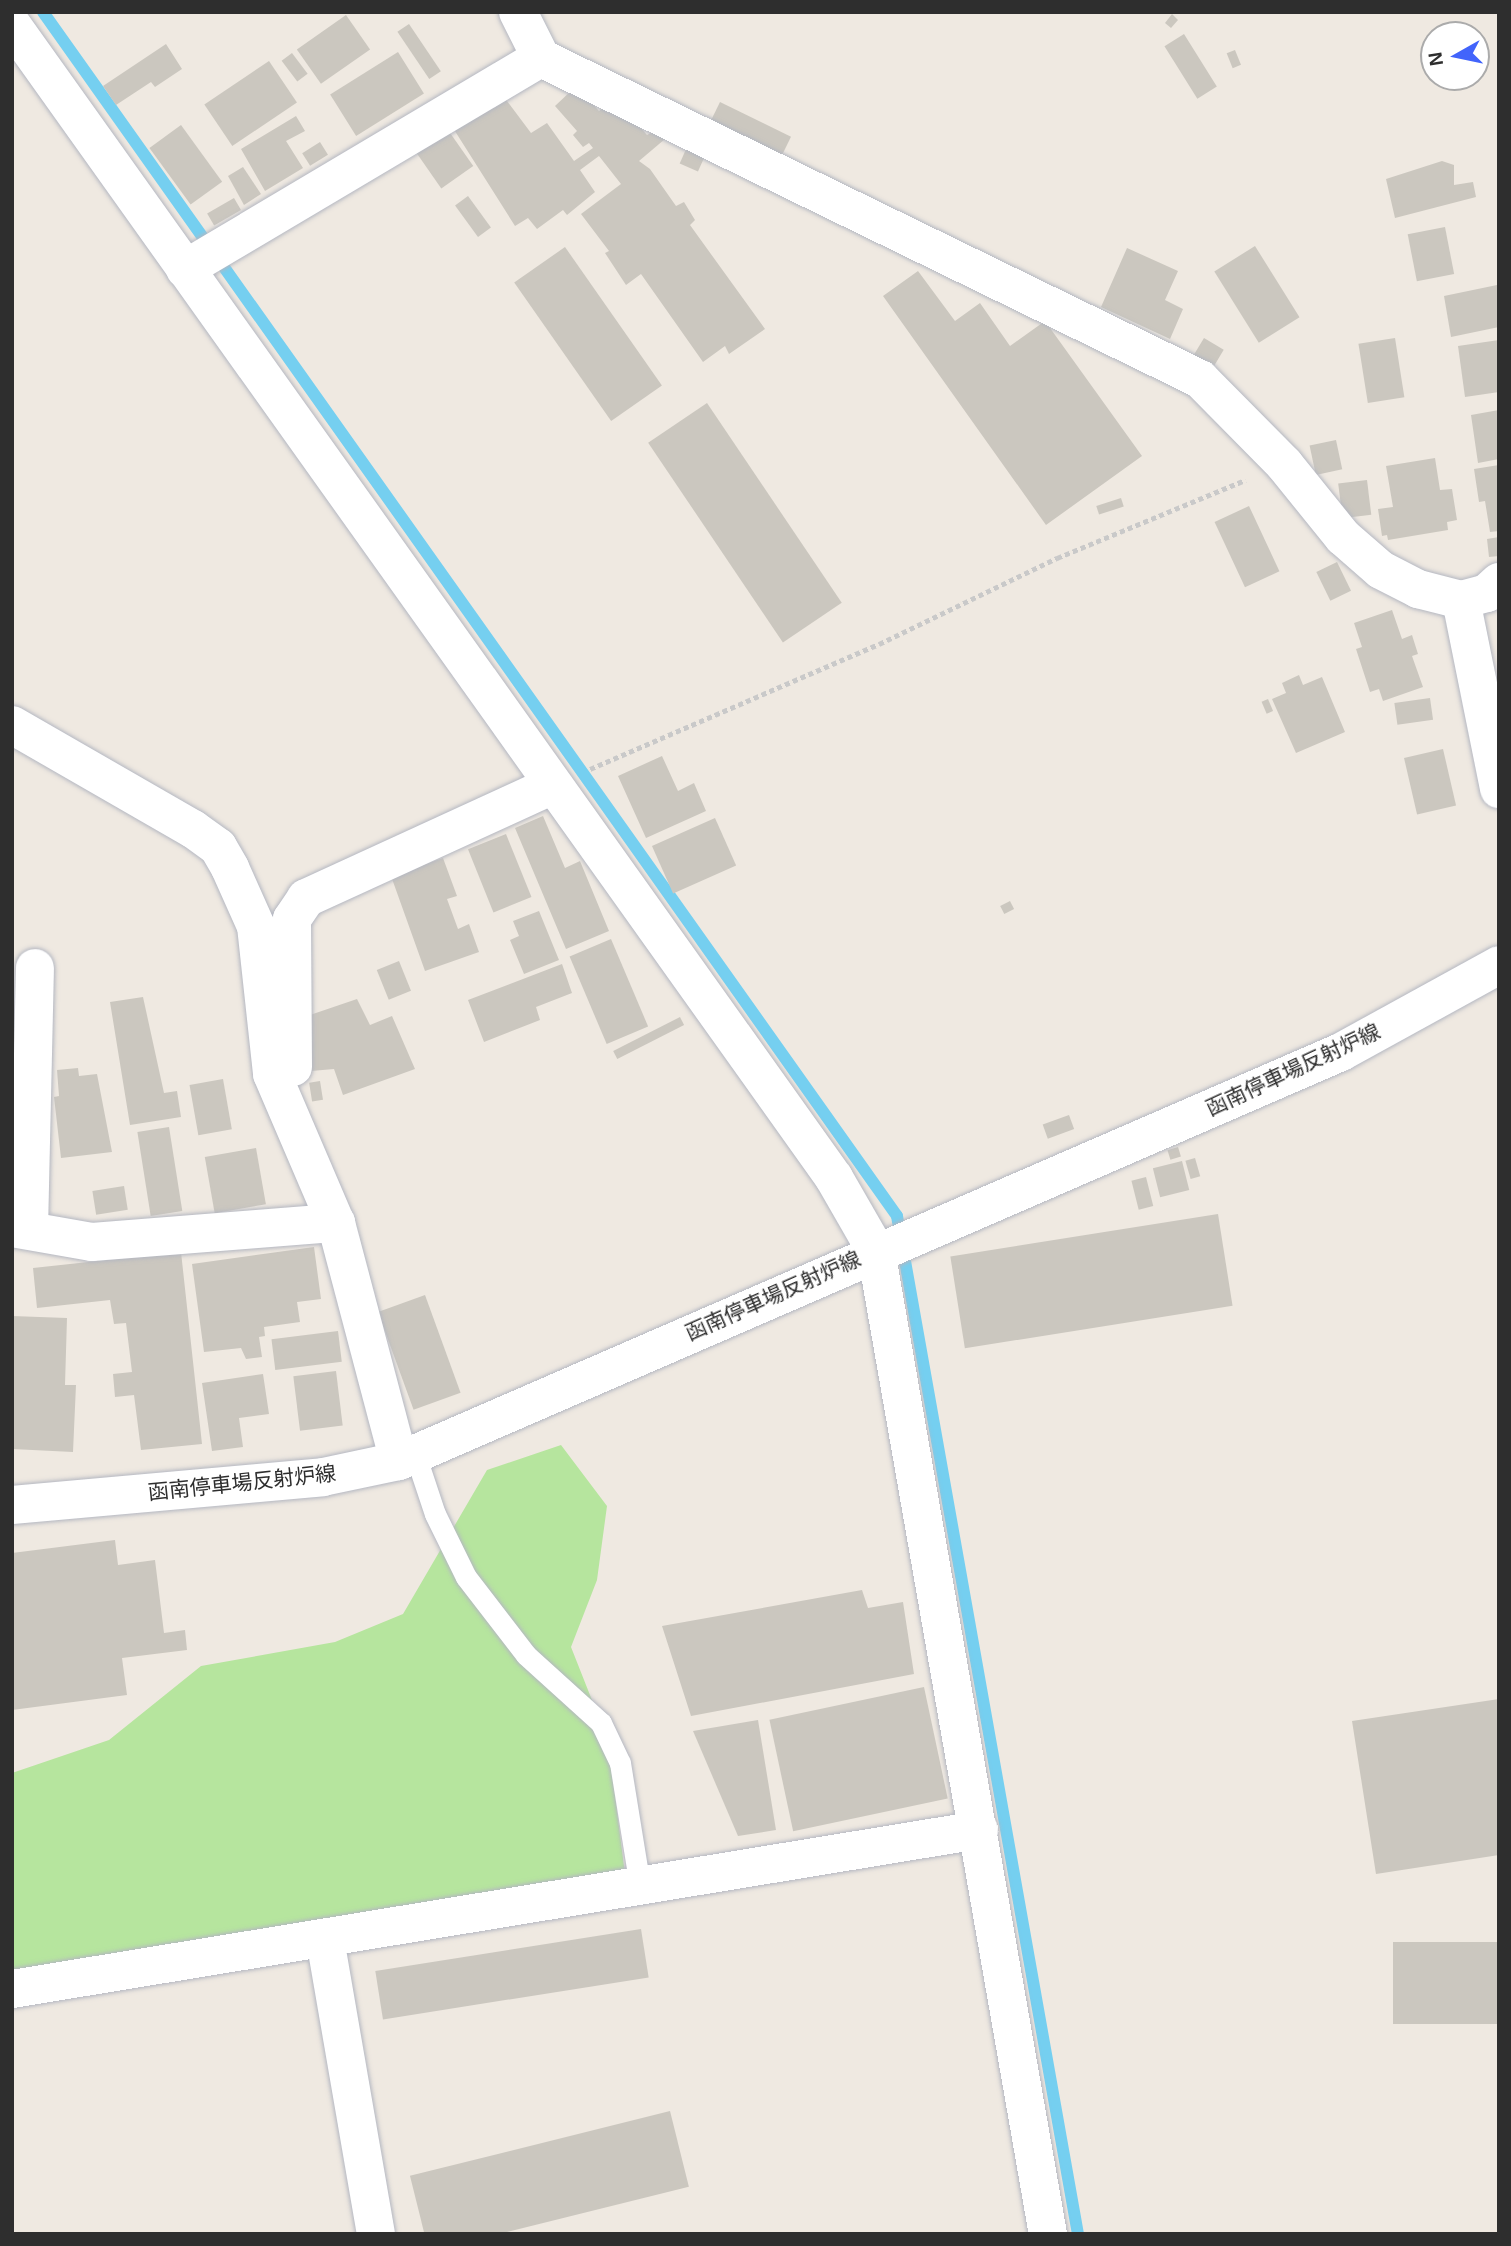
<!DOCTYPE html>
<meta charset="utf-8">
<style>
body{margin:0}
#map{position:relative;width:1511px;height:2246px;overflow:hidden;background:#efe9e1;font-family:Arial,"Noto Sans JP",sans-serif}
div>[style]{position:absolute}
.green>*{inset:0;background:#b6e59e}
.stream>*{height:12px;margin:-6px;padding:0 6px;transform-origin:6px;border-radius:6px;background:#75cff0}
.building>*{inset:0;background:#cbc7bf;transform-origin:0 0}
.path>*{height:4.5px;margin-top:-2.25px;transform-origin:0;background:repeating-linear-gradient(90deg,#c9c9c9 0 5px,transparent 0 8.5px)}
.roads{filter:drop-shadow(0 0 2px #b4b7c1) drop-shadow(0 0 2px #b4b7c1)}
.lane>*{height:21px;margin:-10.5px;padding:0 10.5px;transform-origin:10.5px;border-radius:10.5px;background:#fff}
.street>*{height:38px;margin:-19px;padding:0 19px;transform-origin:19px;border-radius:19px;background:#fff}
.secondary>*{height:38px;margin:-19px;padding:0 19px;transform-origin:19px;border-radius:19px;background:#fff}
span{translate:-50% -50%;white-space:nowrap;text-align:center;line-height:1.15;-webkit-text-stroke:5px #fff;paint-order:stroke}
.street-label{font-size:21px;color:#2e2e2e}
.frame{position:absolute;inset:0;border:14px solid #2e2e2e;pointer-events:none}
.north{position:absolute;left:1420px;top:21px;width:70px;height:70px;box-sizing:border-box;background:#fff;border:2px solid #ababab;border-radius:50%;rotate:261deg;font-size:19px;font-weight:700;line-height:28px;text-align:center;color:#2e2e2e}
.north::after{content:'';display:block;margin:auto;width:24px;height:32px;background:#4264fb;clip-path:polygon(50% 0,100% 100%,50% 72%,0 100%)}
</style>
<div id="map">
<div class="green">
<i style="clip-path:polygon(561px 1445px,607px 1506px,597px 1580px,571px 1647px,601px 1723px,612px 1772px,625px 1874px,12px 1995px,12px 1773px,109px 1740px,201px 1666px,335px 1642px,403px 1614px,487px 1470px)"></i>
</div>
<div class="stream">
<i style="left:43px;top:12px;width:1476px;rotate:54.65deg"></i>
<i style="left:897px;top:1216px;width:1034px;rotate:79.92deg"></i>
</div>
<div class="building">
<i style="clip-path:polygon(1172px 14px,1178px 20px,1171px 28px,1165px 23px)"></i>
<i style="left:346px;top:15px;width:42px;height:60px;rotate:55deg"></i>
<i style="left:409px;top:24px;width:57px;height:14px;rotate:56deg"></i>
<i style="left:1184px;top:34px;width:62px;height:23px;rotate:58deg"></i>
<i style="clip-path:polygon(166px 44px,182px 69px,155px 87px,151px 82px,116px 105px,103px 86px)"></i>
<i style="left:1235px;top:50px;width:16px;height:9px;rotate:68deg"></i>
<i style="left:398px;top:52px;width:49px;height:80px;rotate:58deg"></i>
<i style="left:292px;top:53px;width:26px;height:13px;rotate:53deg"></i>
<i style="left:269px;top:61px;width:50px;height:78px;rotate:56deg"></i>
<i style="clip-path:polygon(573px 89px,580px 90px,599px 111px,610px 102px,626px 111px,647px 135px,656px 130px,665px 139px,639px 161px,650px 169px,676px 206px,684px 202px,695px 220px,690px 225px,765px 329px,729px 354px,725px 346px,703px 362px,641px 274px,626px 285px,605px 253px,609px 251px,581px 214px,621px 184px,599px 156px,580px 170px,595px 192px,567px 215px,563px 210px,537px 229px,528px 218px,515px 226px,453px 128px,504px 97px,531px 133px,547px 123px,574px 161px,593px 148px,589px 143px,583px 147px,573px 135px,577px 131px,555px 106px)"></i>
<i style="left:720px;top:102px;width:79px;height:22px;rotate:26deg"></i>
<i style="clip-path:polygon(296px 116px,305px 131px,286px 141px,303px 168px,265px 191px,241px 149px)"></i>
<i style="left:181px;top:125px;width:70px;height:39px;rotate:54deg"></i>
<i style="left:448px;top:130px;width:44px;height:39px;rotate:55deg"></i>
<i style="left:320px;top:142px;width:15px;height:21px;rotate:58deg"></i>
<i style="left:687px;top:147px;width:20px;height:18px;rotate:24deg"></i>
<i style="clip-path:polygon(1442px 161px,1454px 165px,1454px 185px,1473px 182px,1476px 197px,1395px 218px,1386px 179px)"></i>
<i style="clip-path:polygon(243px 167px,261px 194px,244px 205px,228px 176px)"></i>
<i style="left:468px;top:196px;width:39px;height:16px;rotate:54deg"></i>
<i style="left:234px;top:198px;width:14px;height:31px;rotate:60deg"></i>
<i style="left:1445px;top:227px;width:48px;height:38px;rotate:79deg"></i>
<i style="left:1255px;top:246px;width:84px;height:48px;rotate:58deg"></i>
<i style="left:565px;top:247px;width:169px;height:62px;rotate:55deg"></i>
<i style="clip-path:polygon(1127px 248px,1178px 271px,1165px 300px,1183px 309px,1170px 339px,1101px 307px)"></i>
<i style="clip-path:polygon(918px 271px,955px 321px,980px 303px,1010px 346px,1045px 321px,1142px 456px,1046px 525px,883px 296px)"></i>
<i style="clip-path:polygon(1497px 285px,1499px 327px,1451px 337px,1444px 296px)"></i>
<i style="left:1204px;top:338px;width:23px;height:24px;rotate:31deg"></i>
<i style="left:1395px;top:338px;width:60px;height:37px;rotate:81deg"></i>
<i style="clip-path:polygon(1499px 340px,1499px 392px,1465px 397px,1458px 346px)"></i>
<i style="left:707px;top:403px;width:241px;height:71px;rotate:56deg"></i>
<i style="clip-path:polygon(1499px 410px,1499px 459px,1478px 463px,1471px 415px)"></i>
<i style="left:1336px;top:440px;width:30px;height:27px;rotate:78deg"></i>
<i style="clip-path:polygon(1435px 458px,1440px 490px,1452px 489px,1457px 520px,1447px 522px,1448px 530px,1388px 540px,1387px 535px,1382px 536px,1378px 509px,1393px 507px,1386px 466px)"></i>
<i style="clip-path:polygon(1499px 465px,1499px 531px,1490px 532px,1485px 501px,1479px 502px,1474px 469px)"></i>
<i style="left:1367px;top:480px;width:35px;height:29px;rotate:83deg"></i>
<i style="left:1121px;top:498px;width:9px;height:26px;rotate:72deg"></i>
<i style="left:1249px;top:506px;width:72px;height:38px;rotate:65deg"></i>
<i style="clip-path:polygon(1499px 537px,1499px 556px,1489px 557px,1487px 539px)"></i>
<i style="left:1337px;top:562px;width:32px;height:23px;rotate:64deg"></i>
<i style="clip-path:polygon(1392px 610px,1402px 639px,1412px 635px,1418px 654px,1412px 656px,1423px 687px,1383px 701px,1379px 689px,1370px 692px,1356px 649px,1362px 647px,1354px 623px)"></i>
<i style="clip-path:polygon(1299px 675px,1303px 685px,1322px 677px,1345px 732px,1296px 753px,1272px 699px,1286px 693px,1282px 683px)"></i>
<i style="left:1430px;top:698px;width:22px;height:36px;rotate:82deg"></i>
<i style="left:1268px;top:699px;width:13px;height:7px;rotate:67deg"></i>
<i style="left:1443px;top:749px;width:58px;height:40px;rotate:77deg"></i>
<i style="clip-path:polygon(662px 756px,678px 791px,694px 783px,706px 811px,646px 838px,618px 776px)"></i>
<i style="clip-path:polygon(543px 816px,565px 868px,580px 861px,609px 931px,566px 949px,515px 828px)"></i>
<i style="left:715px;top:818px;width:52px;height:69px;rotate:66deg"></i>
<i style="left:506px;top:834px;width:68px;height:41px;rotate:68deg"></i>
<i style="clip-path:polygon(443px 858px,457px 896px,447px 899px,458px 929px,469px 924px,479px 952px,425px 971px,391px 876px)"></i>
<i style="left:1010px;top:901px;width:9px;height:11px;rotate:63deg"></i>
<i style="clip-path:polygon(539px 911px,559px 960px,524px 974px,510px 940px,519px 936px,513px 921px)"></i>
<i style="left:611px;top:939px;width:95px;height:45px;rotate:67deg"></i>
<i style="left:399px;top:961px;width:32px;height:24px;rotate:68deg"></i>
<i style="clip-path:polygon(562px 964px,572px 993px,536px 1007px,540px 1020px,484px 1042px,468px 1000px)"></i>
<i style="clip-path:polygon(143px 997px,164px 1093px,177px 1091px,181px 1117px,130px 1125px,110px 1002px)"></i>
<i style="clip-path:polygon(357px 999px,370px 1025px,392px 1016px,415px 1069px,343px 1095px,334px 1069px,311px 1071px,310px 1015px)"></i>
<i style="left:680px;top:1017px;width:9px;height:75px;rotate:63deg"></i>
<i style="clip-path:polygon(78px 1068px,79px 1076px,97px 1074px,112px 1152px,61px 1158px,54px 1097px,59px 1096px,57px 1070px)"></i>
<i style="left:223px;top:1079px;width:51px;height:34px;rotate:80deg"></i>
<i style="left:320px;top:1081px;width:19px;height:11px;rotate:81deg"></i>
<i style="left:1069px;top:1115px;width:15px;height:28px;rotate:70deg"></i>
<i style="left:169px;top:1127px;width:85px;height:32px;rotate:81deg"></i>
<i style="left:1178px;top:1147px;width:10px;height:11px;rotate:73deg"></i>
<i style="left:256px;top:1148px;width:57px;height:52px;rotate:80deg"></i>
<i style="left:1195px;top:1158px;width:19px;height:10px;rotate:74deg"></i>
<i style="left:1182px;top:1161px;width:30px;height:30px;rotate:76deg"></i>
<i style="left:1146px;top:1177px;width:30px;height:15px;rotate:76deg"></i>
<i style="left:124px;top:1186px;width:24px;height:32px;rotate:81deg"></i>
<i style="left:1218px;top:1214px;width:93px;height:271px;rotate:81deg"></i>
<i style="clip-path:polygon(314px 1247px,321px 1299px,297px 1302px,300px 1322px,264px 1327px,265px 1336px,259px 1337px,262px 1357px,246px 1359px,241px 1348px,204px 1352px,192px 1264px)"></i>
<i style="clip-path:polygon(181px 1252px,202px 1444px,141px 1450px,134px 1395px,115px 1397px,113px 1374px,132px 1372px,126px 1323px,114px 1324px,110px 1300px,37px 1308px,33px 1268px)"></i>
<i style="left:425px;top:1295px;width:104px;height:50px;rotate:70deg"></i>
<i style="clip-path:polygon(12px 1316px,67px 1318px,65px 1385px,76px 1385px,73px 1452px,12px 1449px)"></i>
<i style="left:338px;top:1331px;width:31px;height:67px;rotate:83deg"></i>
<i style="left:336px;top:1371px;width:55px;height:43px;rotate:83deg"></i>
<i style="clip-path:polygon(263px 1374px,269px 1414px,239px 1418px,243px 1447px,212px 1451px,202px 1383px)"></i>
<i style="clip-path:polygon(115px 1540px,118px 1565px,155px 1560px,164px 1633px,185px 1630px,187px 1650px,122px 1658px,127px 1695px,12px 1710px,12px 1553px)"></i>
<i style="clip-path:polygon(862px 1590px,868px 1608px,903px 1602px,914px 1674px,691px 1716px,662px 1626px)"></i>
<i style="left:924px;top:1687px;width:114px;height:158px;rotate:78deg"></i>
<i style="clip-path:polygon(1499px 1699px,1499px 1855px,1376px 1874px,1352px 1721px)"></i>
<i style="clip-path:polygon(758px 1720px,776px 1830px,738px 1836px,693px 1731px)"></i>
<i style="left:641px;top:1929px;width:49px;height:269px;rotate:81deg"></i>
<i style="left:1499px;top:1942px;width:82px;height:106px;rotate:90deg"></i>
<i style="left:670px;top:2111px;width:78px;height:268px;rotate:76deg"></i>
</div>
<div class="path">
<i style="left:590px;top:769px;width:315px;rotate:-23.4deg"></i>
<i style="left:879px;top:644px;width:198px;rotate:-25.8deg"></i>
<i style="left:1057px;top:558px;width:204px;rotate:-22.5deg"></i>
</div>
<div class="roads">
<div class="lane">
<i style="left:415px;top:1454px;width:63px;rotate:71.6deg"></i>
<i style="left:435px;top:1514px;width:70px;rotate:63.8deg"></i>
<i style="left:466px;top:1577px;width:98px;rotate:52.4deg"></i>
<i style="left:526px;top:1655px;width:101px;rotate:42.2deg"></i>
<i style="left:601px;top:1723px;width:44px;rotate:64.6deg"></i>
<i style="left:620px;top:1763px;width:126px;rotate:80.8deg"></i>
</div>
<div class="street">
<i style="left:518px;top:12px;width:51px;rotate:63.4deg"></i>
<i style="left:12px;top:25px;width:1416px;rotate:54.51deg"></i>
<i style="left:834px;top:1178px;width:84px;rotate:60.1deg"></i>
<i style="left:876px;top:1251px;width:998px;rotate:80.08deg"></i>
<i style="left:185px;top:269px;width:414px;rotate:-30.7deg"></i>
<i style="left:541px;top:58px;width:733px;rotate:25.97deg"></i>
<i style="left:1200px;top:379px;width:120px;rotate:45.3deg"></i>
<i style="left:1284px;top:464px;width:94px;rotate:51.1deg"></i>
<i style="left:1343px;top:537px;width:50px;rotate:41deg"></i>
<i style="left:1381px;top:570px;width:42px;rotate:27.2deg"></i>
<i style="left:1418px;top:589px;width:44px;rotate:14.3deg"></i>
<i style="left:1461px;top:600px;width:27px;rotate:-15deg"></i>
<i style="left:1487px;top:593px;width:16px;rotate:-43deg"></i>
<i style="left:1461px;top:600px;width:193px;rotate:78.6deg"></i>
<i style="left:12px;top:725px;width:209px;rotate:29.9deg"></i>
<i style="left:193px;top:829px;width:31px;rotate:36deg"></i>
<i style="left:218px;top:847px;width:24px;rotate:60deg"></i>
<i style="left:230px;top:868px;width:64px;rotate:65.9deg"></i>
<i style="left:256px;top:926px;width:149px;rotate:83.8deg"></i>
<i style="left:272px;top:1074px;width:162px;rotate:66.8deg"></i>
<i style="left:336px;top:1223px;width:246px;rotate:75.2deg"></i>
<i style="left:293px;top:1067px;width:148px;rotate:-90.4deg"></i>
<i style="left:292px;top:919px;width:25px;rotate:-56deg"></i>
<i style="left:306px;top:898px;width:269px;rotate:-24.6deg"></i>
<i style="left:12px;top:1228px;width:81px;rotate:9.9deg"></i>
<i style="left:92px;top:1242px;width:245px;rotate:-4.5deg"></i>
<i style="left:29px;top:1230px;width:262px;rotate:-88.7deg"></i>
<i style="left:325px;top:1939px;width:299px;rotate:80.2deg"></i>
<i style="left:12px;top:1989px;width:980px;rotate:-9.34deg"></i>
</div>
<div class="secondary">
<i style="left:12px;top:1505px;width:312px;rotate:-5.1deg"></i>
<i style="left:323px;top:1477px;width:78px;rotate:-11.9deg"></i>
<i style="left:399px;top:1461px;width:1027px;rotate:-23.47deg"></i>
<i style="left:1341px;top:1052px;width:180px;rotate:-28.8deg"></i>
</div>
</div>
<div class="street-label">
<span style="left:1293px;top:1070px;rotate:-25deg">函南停車場反射炉線</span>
<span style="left:773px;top:1296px;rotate:-24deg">函南停車場反射炉線</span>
<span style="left:242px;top:1483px;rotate:-6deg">函南停車場反射炉線</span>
</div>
<div class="frame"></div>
<div class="north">N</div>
</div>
